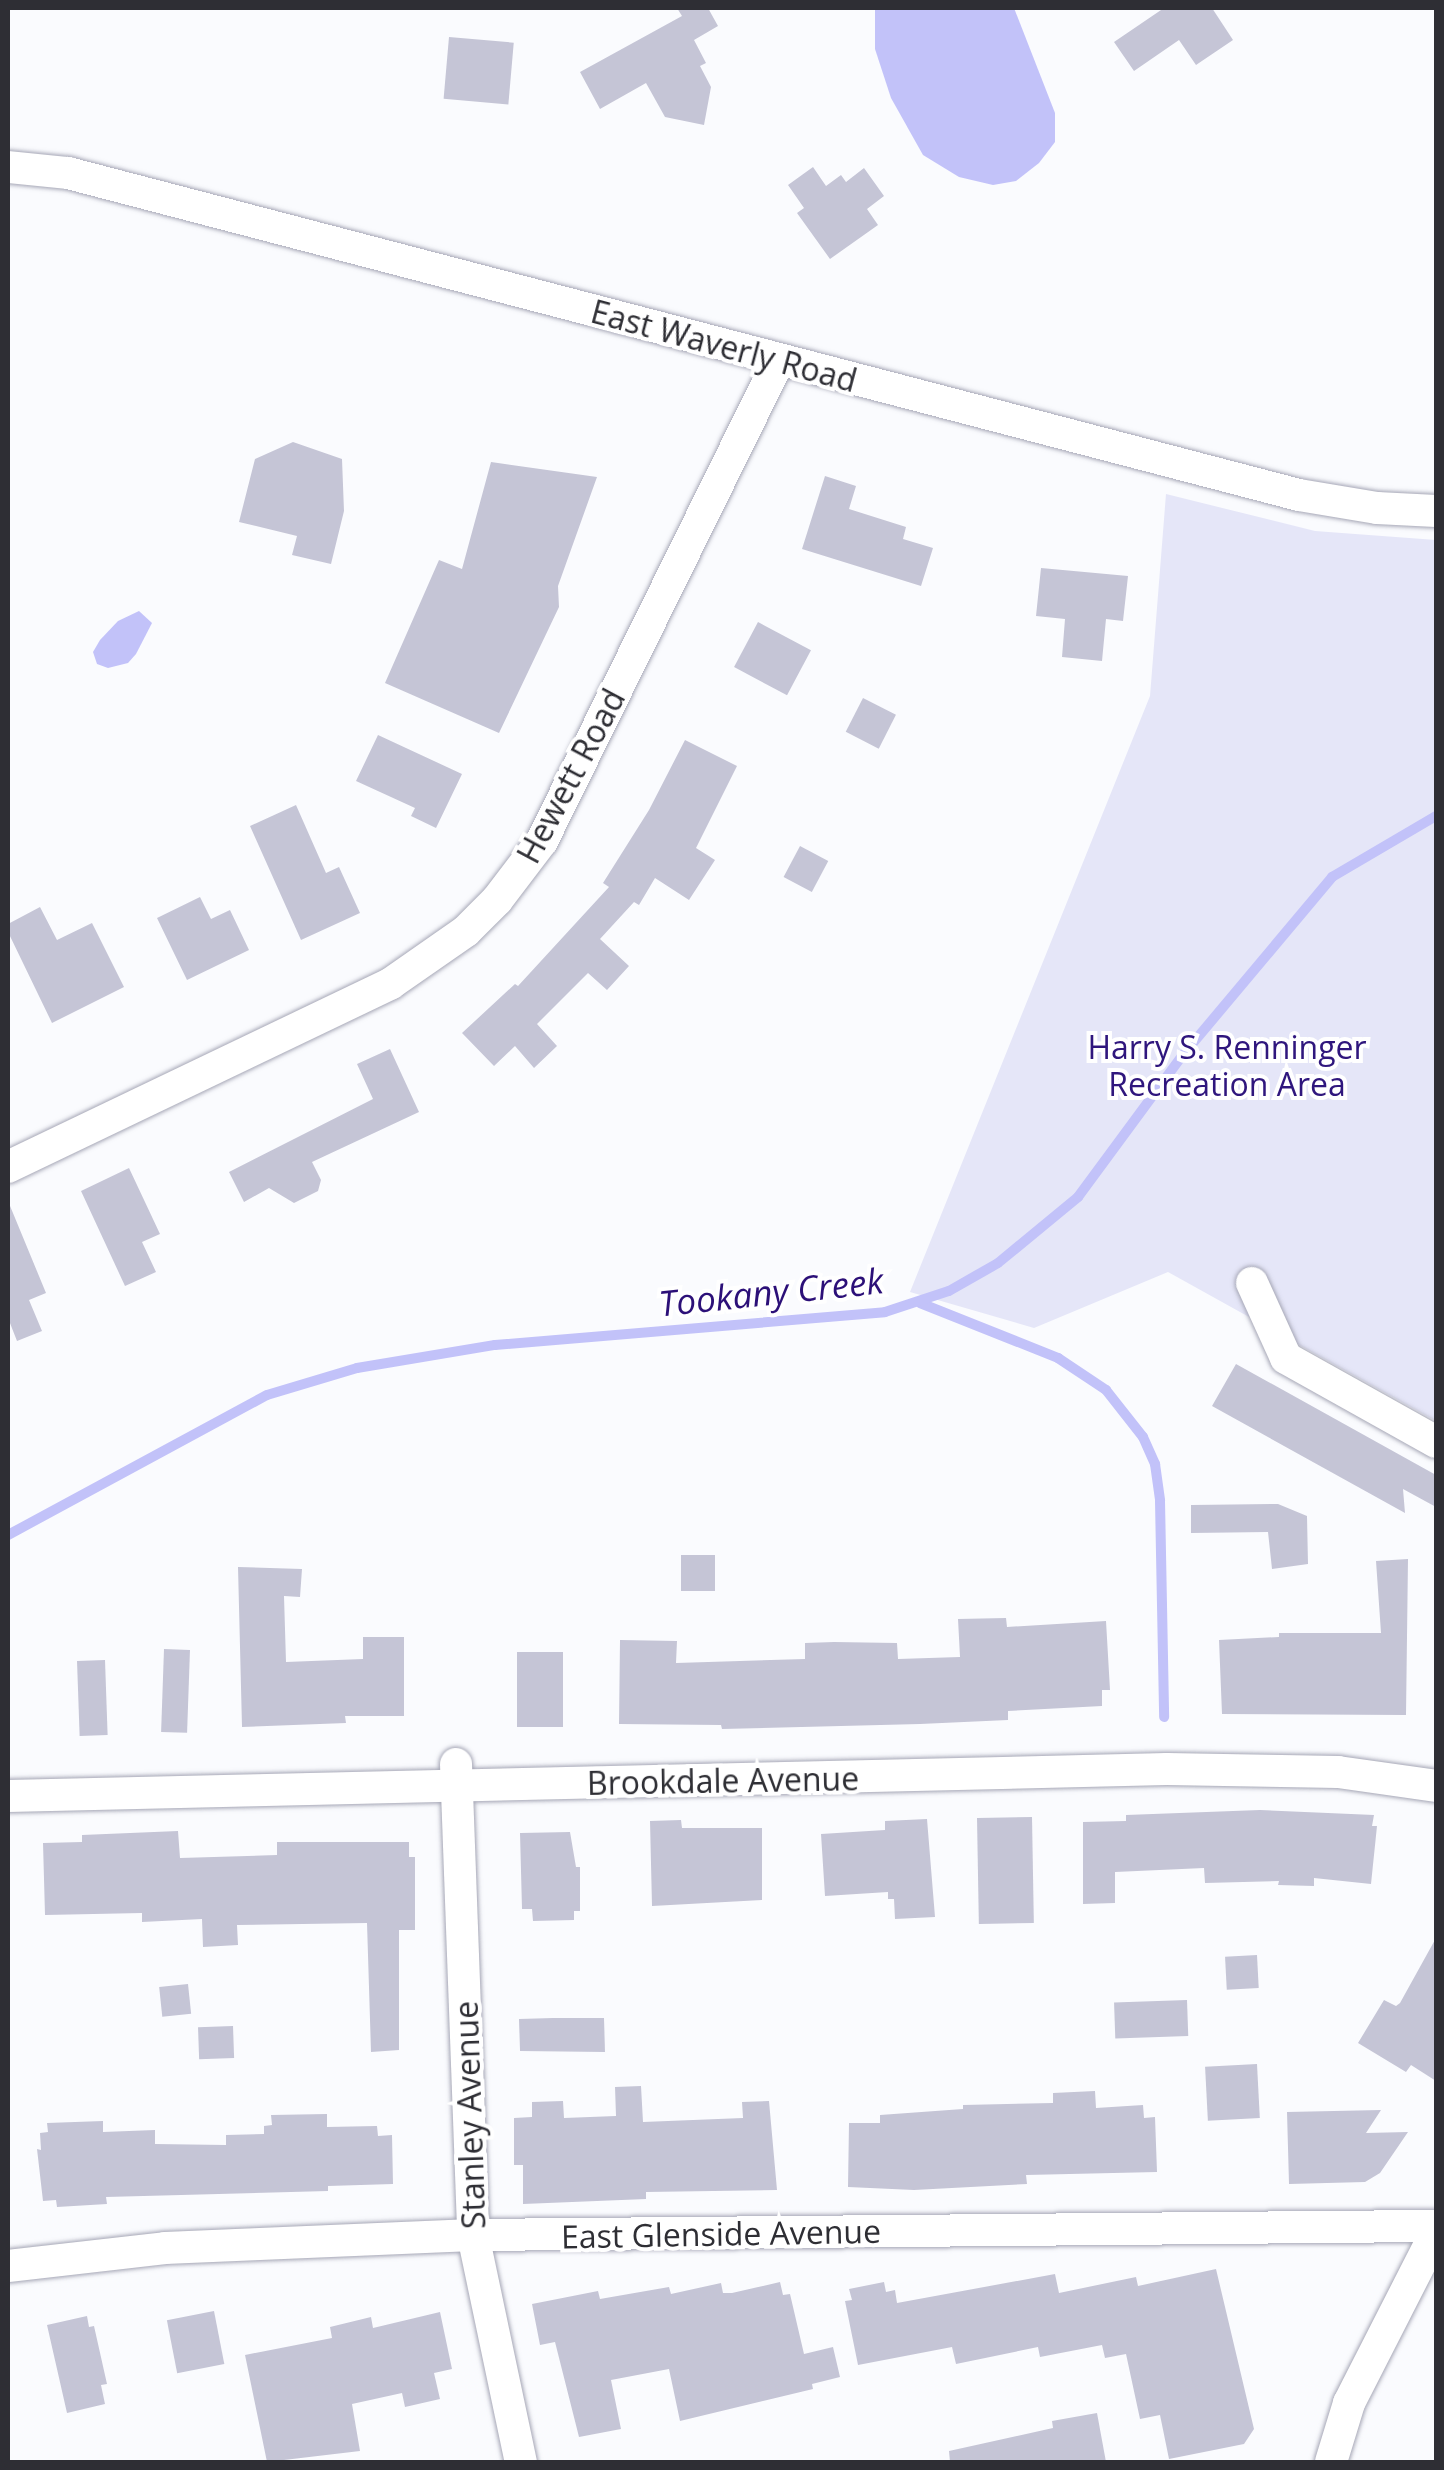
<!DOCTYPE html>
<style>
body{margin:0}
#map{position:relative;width:1444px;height:2470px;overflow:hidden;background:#fafbfe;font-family:"Open Sans",sans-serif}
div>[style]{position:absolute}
.green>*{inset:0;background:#e5e6f8}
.water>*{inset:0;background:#c2c2f9}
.stream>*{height:10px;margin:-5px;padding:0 5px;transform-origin:5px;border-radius:5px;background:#c2c2f9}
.building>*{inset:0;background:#c5c5d6;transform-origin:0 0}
.roads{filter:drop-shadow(0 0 2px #a6a7b6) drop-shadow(0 0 2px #a6a7b6)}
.street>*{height:32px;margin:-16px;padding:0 16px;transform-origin:16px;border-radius:16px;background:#fff}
span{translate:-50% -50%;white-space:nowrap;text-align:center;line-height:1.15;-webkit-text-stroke:8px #fff;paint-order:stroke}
.street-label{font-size:32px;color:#2e2e34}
.park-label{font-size:32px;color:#2f167d}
.water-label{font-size:35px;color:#2c1078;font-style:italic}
.frame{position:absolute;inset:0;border:10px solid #2e2e34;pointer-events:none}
</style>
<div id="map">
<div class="green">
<i style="clip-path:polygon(1166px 494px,1315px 531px,1436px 540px,1436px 1421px,1168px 1272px,1034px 1328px,910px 1292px,1150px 696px)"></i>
</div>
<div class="water">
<i style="clip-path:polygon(875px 8px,1014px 8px,1055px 113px,1055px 142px,1039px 163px,1016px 181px,993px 185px,959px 177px,923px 155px,891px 98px,875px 49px)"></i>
<i style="clip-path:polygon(139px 611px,152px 623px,136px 654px,128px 663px,108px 668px,97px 664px,93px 652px,100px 640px,118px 621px)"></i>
</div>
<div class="stream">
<i style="left:920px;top:1303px;width:149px;rotate:21.7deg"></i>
<i style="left:1058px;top:1358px;width:58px;rotate:33.7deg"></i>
<i style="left:1106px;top:1390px;width:60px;rotate:51.8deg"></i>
<i style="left:1143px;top:1437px;width:30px;rotate:66deg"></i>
<i style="left:1155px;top:1464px;width:37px;rotate:82deg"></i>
<i style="left:1160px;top:1501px;width:216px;rotate:88.9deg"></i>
<i style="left:8px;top:1535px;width:294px;rotate:-28.4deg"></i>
<i style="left:267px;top:1395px;width:94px;rotate:-16.7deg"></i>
<i style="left:357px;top:1368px;width:140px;rotate:-9.5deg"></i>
<i style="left:495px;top:1345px;width:391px;rotate:-4.8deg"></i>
<i style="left:885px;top:1312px;width:67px;rotate:-18.2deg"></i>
<i style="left:949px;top:1291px;width:56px;rotate:-29.7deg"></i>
<i style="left:998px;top:1263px;width:104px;rotate:-39.5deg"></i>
<i style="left:1078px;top:1197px;width:175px;rotate:-53.6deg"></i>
<i style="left:1182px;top:1056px;width:234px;rotate:-50deg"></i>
<i style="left:1332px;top:877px;width:121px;rotate:-30.4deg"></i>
</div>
<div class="building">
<i style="clip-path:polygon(677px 8px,708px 8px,718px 26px,694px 40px,706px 63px,700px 66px,711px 87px,704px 125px,665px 117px,646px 83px,600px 109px,580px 72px,682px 16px)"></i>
<i style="clip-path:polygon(1164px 8px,1212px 8px,1233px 40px,1196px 65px,1179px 40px,1134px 71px,1114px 42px)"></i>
<i style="left:449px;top:37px;width:65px;height:62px;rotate:5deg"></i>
<i style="clip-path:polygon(813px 167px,826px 186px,841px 175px,846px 182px,864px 168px,884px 196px,867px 209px,878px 225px,830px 259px,797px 213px,804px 208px,788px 185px)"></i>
<i style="clip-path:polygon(293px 442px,342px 459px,344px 511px,331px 564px,292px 555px,297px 536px,239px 522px,255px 459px)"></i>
<i style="clip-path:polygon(491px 462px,597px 477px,558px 586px,559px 607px,499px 733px,385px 683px,439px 560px,462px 569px)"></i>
<i style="clip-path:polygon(825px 476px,856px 486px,849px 509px,906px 527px,903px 539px,933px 548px,921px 586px,802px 549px)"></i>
<i style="clip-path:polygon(1041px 568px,1128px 576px,1123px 621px,1106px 619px,1102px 661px,1062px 657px,1065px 619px,1036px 616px)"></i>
<i style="left:758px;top:622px;width:60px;height:51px;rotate:28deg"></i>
<i style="left:863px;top:698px;width:37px;height:38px;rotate:27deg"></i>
<i style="clip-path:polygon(378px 735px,462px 774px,436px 828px,411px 816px,415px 808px,356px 781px)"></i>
<i style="clip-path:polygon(685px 740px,737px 766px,696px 848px,715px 860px,689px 900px,655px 878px,639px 905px,634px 902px,600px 939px,629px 966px,607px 990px,588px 973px,537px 1024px,557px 1046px,534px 1068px,515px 1046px,494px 1066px,462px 1033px,515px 984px,518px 986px,609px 887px,603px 883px,649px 810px)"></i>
<i style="clip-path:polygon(296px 805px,326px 873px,339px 867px,360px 913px,301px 940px,250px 826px)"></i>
<i style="left:800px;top:846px;width:32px;height:35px;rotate:28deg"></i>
<i style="clip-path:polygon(200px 897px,211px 919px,230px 910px,249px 950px,187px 980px,157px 918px)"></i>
<i style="clip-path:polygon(40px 907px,57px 940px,92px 923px,124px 987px,52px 1023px,8px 932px,8px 924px)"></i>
<i style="clip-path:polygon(390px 1049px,419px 1112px,312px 1162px,321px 1180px,318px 1191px,294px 1203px,269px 1188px,244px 1202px,229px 1172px,373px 1099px,357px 1064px)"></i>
<i style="clip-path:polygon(129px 1168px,160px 1234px,142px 1242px,156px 1272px,125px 1286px,81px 1191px)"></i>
<i style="clip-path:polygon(8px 1201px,46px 1293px,29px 1300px,42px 1331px,17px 1341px,8px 1318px)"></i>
<i style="clip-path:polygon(1236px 1364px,1436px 1475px,1436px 1507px,1403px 1489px,1405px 1513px,1212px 1406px)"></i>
<i style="clip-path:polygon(1278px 1504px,1307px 1516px,1308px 1564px,1272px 1569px,1268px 1532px,1191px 1533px,1191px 1505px)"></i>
<i style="left:715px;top:1555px;width:36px;height:34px;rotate:90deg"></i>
<i style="clip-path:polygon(1408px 1559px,1406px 1715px,1222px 1714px,1219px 1640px,1279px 1637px,1279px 1633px,1381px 1633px,1376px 1561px)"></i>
<i style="clip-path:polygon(238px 1567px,302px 1569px,300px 1597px,284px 1596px,286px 1662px,363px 1659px,363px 1637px,404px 1637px,404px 1716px,345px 1716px,346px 1723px,242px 1727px)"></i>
<i style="clip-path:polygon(1006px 1618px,1007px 1627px,1106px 1621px,1110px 1690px,1102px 1690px,1102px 1706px,1008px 1711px,1008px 1720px,920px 1724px,722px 1729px,721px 1725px,619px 1724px,620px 1640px,677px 1641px,676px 1663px,805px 1659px,805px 1643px,834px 1642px,897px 1643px,898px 1659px,960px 1657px,958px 1619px)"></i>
<i style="left:164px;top:1649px;width:26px;height:83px;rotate:2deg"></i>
<i style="left:517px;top:1652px;width:46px;height:75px"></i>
<i style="left:105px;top:1660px;width:75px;height:28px;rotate:88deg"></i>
<i style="clip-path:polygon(1260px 1810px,1374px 1815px,1372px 1826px,1377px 1826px,1371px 1884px,1314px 1878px,1314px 1886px,1278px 1885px,1279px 1881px,1205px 1883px,1204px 1868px,1115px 1872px,1115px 1903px,1083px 1904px,1083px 1822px,1126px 1821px,1126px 1815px)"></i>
<i style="left:1032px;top:1817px;width:106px;height:55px;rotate:89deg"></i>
<i style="clip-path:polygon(927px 1819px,935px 1917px,895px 1919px,894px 1899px,888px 1899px,888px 1892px,825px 1896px,821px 1834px,885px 1830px,885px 1821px)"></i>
<i style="clip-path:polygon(681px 1820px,682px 1828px,762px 1828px,762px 1900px,652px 1906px,650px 1821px)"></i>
<i style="clip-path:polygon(178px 1831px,180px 1858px,277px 1855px,277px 1842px,409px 1842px,409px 1857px,415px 1857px,415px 1930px,399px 1930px,399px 2050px,371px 2052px,367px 1923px,237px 1925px,238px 1945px,203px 1947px,202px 1919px,142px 1922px,142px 1913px,45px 1915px,43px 1843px,82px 1842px,82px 1835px)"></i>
<i style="clip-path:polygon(570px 1832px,576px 1867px,580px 1867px,580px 1911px,574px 1911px,574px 1920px,533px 1921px,532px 1909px,522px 1909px,520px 1833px)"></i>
<i style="clip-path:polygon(1436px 1938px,1436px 2081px,1411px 2065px,1406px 2072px,1358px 2043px,1384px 2000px,1396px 2006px,1400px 2003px)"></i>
<i style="left:1257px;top:1955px;width:33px;height:32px;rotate:87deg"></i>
<i style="left:188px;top:1984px;width:30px;height:29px;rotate:84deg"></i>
<i style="left:1187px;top:2000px;width:36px;height:73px;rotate:88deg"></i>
<i style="clip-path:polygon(553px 2018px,604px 2018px,605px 2052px,520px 2051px,519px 2019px)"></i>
<i style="left:233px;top:2026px;width:32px;height:35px;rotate:88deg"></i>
<i style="left:1257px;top:2064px;width:54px;height:52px;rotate:87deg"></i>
<i style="clip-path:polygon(641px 2086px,643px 2122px,743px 2118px,742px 2102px,769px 2101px,777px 2190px,646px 2192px,646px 2199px,523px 2204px,523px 2165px,514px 2165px,514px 2118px,532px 2117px,532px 2102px,563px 2101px,564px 2118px,616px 2116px,615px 2087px)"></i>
<i style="clip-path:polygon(1095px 2091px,1096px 2108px,1143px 2105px,1144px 2118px,1155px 2117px,1157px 2172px,1026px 2175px,1027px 2184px,914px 2190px,848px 2187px,849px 2123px,880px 2123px,880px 2115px,963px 2109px,963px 2105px,1053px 2103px,1053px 2093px)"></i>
<i style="clip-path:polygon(1381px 2110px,1366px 2133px,1408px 2132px,1380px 2173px,1365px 2182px,1289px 2184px,1287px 2112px)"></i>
<i style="clip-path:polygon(327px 2114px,327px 2127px,377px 2126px,378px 2136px,392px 2135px,393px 2184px,328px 2186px,328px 2191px,106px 2197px,107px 2204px,57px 2207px,56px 2200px,43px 2201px,37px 2149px,41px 2150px,40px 2133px,48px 2132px,47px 2123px,103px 2121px,103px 2132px,155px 2130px,155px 2144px,226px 2145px,226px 2135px,264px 2134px,264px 2126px,272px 2125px,271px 2115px)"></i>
<i style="clip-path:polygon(1216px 2269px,1254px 2429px,1244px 2444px,1169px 2459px,1160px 2415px,1140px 2419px,1126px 2354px,1105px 2358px,1102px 2345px,1040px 2357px,1038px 2347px,956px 2364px,952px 2347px,858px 2365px,845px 2301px,852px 2300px,849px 2289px,884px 2282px,886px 2292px,895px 2290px,897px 2303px,1055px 2274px,1059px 2293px,1136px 2277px,1138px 2286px)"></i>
<i style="clip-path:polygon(780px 2282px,783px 2295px,790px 2294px,804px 2354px,833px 2347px,840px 2377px,812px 2384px,813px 2389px,680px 2421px,669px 2369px,611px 2380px,621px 2429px,579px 2437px,555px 2342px,540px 2345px,532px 2304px,598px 2291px,600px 2299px,669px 2287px,671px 2294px,721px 2283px,723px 2293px,732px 2293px)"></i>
<i style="left:214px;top:2311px;width:54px;height:48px;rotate:79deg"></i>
<i style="clip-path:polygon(440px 2312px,452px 2369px,434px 2373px,440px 2399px,405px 2407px,402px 2393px,352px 2404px,360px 2451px,267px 2462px,245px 2355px,332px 2338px,330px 2327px,371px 2317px,373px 2328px)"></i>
<i style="clip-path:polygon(87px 2316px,89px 2327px,94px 2326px,107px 2384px,101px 2385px,105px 2404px,67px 2413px,47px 2325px)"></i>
<i style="clip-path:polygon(1097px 2413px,1106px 2462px,950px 2462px,949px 2451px,1053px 2428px,1052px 2421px)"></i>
</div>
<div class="roads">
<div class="street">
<i style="left:8px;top:167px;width:60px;rotate:5.7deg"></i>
<i style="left:68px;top:173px;width:1272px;rotate:14.66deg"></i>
<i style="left:1299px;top:495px;width:79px;rotate:9.5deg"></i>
<i style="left:1377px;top:508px;width:59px;rotate:2.9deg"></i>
<i style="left:8px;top:1167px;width:424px;rotate:-25.6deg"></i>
<i style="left:390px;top:984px;width:93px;rotate:-34.9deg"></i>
<i style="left:466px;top:931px;width:44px;rotate:-45deg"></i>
<i style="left:497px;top:900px;width:74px;rotate:-52.7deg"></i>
<i style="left:542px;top:841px;width:536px;rotate:-63.77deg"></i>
<i style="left:1252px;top:1283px;width:82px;rotate:65.6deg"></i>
<i style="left:1286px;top:1358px;width:172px;rotate:29.2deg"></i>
<i style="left:456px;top:1764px;width:471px;rotate:87.9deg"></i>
<i style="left:473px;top:2235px;width:232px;rotate:78.1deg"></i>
<i style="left:8px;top:1796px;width:1159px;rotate:-1.33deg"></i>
<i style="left:1167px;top:1769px;width:171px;rotate:1deg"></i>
<i style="left:1338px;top:1772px;width:99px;rotate:8.1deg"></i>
<i style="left:8px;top:2266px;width:158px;rotate:-6.5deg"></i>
<i style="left:165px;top:2248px;width:308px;rotate:-2.4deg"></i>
<i style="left:473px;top:2235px;width:963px;rotate:-0.54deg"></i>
<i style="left:1331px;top:2462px;width:62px;rotate:-73deg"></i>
<i style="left:1349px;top:2403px;width:192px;rotate:-63deg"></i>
</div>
</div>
<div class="street-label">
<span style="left:724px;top:346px;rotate:15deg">East Waverly Road</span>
<span style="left:571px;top:776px;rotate:-62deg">Hewett Road</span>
<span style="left:723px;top:1781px;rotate:-1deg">Brookdale Avenue</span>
<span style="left:470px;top:2115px;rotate:-92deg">Stanley Avenue</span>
<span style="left:721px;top:2234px;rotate:-1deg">East Glenside Avenue</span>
</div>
<div class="park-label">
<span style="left:1227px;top:1066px">Harry S. Renninger<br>Recreation Area</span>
</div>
<div class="water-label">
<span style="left:771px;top:1292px;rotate:-6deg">Tookany Creek</span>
</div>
<div class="frame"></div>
</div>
